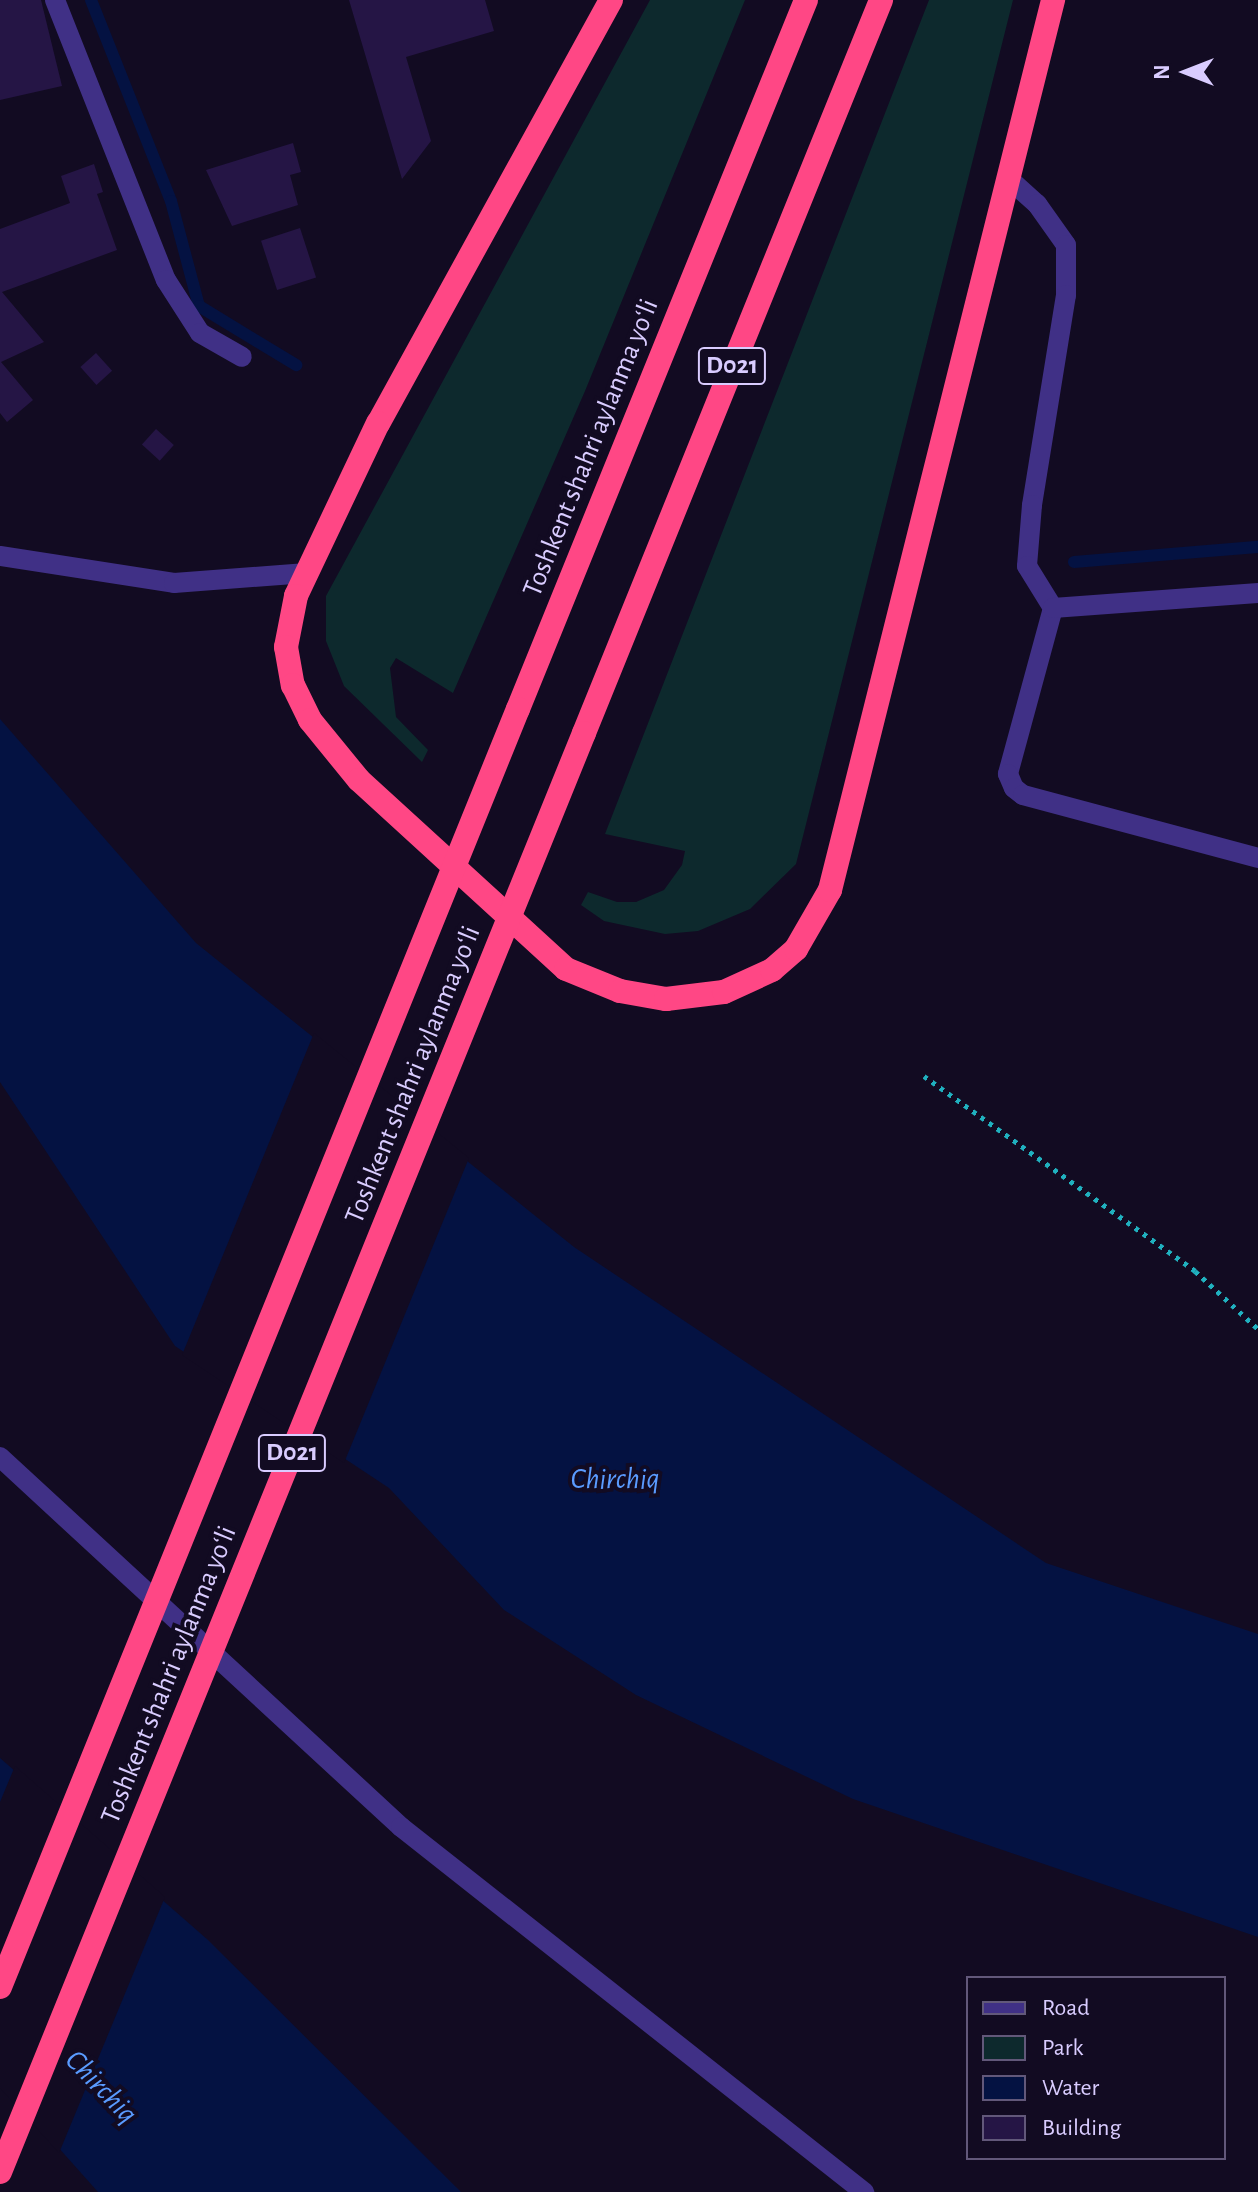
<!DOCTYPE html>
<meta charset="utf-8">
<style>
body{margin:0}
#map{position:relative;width:1258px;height:2192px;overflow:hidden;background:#120b22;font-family:"Alegreya Sans",sans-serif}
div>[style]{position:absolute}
.green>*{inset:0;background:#0d292d}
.water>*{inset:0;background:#041242}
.pier>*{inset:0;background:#120b22}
.stream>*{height:12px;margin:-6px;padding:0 6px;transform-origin:6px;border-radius:6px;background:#041242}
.building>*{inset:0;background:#251545;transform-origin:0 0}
.path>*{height:5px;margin-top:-2.5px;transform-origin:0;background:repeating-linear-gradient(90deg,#20b1bf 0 4px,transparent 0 10px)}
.minor>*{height:20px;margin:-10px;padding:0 10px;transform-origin:10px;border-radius:10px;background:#403086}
.highway>*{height:24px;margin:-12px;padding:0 12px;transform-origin:12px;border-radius:12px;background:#ff4785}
.highway-bridge>*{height:24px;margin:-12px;padding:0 12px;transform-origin:12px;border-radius:12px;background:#ff4785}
span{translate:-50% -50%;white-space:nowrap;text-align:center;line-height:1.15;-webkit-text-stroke:8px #120b22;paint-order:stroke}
.shield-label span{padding:2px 6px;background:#120b22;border:2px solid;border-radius:6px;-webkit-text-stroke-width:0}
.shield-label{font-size:26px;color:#d9ccff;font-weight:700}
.street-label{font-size:28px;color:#d9ccff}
.water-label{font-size:30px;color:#5a9bff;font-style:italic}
.legend{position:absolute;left:966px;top:1976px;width:260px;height:184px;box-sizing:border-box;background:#120b22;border:2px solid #62587a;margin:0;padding:10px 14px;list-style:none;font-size:24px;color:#d9ccff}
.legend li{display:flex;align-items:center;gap:16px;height:40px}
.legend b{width:40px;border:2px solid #62587a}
.north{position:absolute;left:1146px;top:32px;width:80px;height:80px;-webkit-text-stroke:6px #120b22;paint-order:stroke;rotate:270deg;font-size:22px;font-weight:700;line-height:32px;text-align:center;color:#d9ccff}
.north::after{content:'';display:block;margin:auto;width:28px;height:36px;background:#d9ccff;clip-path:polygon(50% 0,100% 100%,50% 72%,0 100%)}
</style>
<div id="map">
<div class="green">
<i style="clip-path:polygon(650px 0,745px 0,585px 391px,453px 693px,396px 658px,390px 668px,396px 717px,428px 750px,422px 762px,344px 686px,326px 641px,326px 596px)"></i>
<i style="clip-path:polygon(929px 0,1013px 0,796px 864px,750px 909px,698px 931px,665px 934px,604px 921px,581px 905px,588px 892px,617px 902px,636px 902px,664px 890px,682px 865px,685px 851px,605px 834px)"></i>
</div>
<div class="water">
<i style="clip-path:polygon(0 719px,196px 943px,574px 1247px,1046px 1563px,1258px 1634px,1258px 1937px,853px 1799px,636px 1695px,504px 1610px,389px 1488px,175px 1346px,0 1082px)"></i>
<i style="clip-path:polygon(0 1758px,208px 1940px,461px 2192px,98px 2192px,0 2082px)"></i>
</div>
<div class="pier">
<i style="clip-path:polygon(314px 1033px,469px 1158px,344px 1463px,182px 1355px)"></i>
<i style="clip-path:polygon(15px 1766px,165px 1897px,59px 2153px,0 2088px,0 1802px)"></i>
</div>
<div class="stream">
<i style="left:91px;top:0;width:216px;rotate:68.3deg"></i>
<i style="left:171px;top:201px;width:109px;rotate:75.1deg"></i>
<i style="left:199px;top:306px;width:114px;rotate:31.3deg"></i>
<i style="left:1074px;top:562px;width:185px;rotate:-4.7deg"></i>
</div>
<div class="building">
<i style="clip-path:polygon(0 0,41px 0,62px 86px,0 100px)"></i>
<i style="clip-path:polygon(349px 0,485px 0,494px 31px,406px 57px,431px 141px,402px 179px)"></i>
<i style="clip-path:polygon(293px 143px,301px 172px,290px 175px,298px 205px,232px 226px,206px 170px)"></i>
<i style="clip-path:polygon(94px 164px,103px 192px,97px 194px,117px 250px,2px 292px,44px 342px,1px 362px,33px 400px,7px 422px,0 413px,0 229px,70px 203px,61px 176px)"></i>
<i style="left:300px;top:228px;width:52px;height:41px;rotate:72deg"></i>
<i style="left:96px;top:353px;width:24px;height:21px;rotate:48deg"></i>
<i style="left:156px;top:429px;width:24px;height:21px;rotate:42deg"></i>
</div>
<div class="path">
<i style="left:924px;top:1076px;width:334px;rotate:35.7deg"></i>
<i style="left:1195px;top:1271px;width:86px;rotate:42.6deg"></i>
</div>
<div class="minor">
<i style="left:55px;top:0;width:301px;rotate:68.4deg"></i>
<i style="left:166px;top:280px;width:63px;rotate:57.3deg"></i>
<i style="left:200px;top:333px;width:48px;rotate:29.7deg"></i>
<i style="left:1009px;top:179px;width:38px;rotate:42deg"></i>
<i style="left:1037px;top:204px;width:50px;rotate:54.7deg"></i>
<i style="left:1066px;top:245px;width:50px;rotate:90deg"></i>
<i style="left:1066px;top:295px;width:213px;rotate:99.2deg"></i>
<i style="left:1032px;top:505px;width:61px;rotate:94.7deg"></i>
<i style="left:1027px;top:566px;width:49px;rotate:58.2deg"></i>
<i style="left:0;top:556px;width:176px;rotate:8.8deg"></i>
<i style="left:174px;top:583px;width:133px;rotate:-4.3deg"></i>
<i style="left:1053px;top:608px;width:172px;rotate:105.2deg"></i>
<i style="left:1008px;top:774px;width:15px;rotate:67deg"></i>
<i style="left:1014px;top:788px;width:11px;rotate:38deg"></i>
<i style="left:1023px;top:795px;width:243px;rotate:15deg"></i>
<i style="left:1053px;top:608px;width:206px;rotate:-4.2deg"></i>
<i style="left:0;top:1457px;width:546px;rotate:42.7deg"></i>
<i style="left:401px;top:1827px;width:590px;rotate:38.25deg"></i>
</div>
<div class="highway">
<i style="left:611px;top:0;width:483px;rotate:118.8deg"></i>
<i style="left:378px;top:423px;width:191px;rotate:115.4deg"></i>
<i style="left:296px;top:596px;width:52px;rotate:101.1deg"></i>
<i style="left:286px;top:647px;width:39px;rotate:80deg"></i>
<i style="left:293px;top:685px;width:39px;rotate:64deg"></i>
<i style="left:310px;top:720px;width:77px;rotate:50.8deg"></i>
<i style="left:359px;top:780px;width:280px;rotate:42.4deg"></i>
<i style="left:566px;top:969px;width:58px;rotate:22.2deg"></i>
<i style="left:620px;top:991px;width:47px;rotate:9.9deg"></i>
<i style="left:666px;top:999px;width:58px;rotate:-6.9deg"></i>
<i style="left:724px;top:992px;width:53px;rotate:-24.6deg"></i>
<i style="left:772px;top:970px;width:32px;rotate:-41deg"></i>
<i style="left:796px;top:949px;width:68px;rotate:-60deg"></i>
<i style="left:830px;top:890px;width:918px;rotate:-75.93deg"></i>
<i style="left:518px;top:709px;width:765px;rotate:-67.89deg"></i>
<i style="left:584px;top:733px;width:791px;rotate:-67.94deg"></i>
</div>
<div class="highway-bridge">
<i style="left:0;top:1987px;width:1379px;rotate:-67.94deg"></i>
<i style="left:0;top:2172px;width:1553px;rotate:-67.91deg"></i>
</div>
<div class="shield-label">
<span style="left:732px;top:366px">D021</span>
<span style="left:292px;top:1453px">D021</span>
</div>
<div class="street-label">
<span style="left:591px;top:448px;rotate:-68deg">Toshkent shahri aylanma yoʻli</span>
<span style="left:413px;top:1075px;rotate:-68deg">Toshkent shahri aylanma yoʻli</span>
<span style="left:169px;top:1675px;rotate:-68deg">Toshkent shahri aylanma yoʻli</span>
</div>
<div class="water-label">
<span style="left:615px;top:1479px">Chirchiq</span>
<span style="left:101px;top:2087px;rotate:46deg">Chirchiq</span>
</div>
<ul class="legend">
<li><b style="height:10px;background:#403086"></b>Road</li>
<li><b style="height:22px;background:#0d292d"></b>Park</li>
<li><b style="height:22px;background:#041242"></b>Water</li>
<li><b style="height:22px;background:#251545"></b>Building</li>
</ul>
<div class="north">N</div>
</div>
